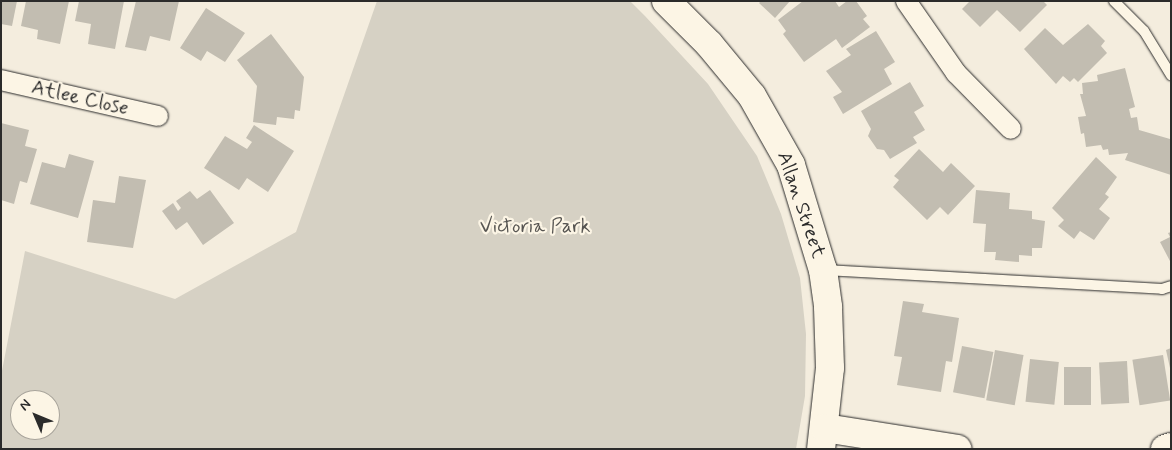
<!DOCTYPE html>
<style>
body{margin:0}
#map{position:relative;width:1172px;height:450px;overflow:hidden;background:#f4edde;font-family:Mynerve,sans-serif}
div>[style]{position:absolute}
.green>*{inset:0;background:#d6d1c4}
.building>*{inset:0;background:#c2bdb1;transform-origin:0 0}
.roads{filter:drop-shadow(0 0 1px #2b2b2b) drop-shadow(0 0 1px #2b2b2b)}
.lane>*{height:10px;margin:-5px;padding:0 5px;transform-origin:5px;border-radius:5px;background:#fcf5e5}
.street>*{height:20px;margin:-10px;padding:0 10px;transform-origin:10px;border-radius:10px;background:#fcf5e5}
.secondary>*{height:28px;margin:-14px;padding:0 14px;transform-origin:14px;border-radius:14px;background:#fcf5e5}
span{translate:-50% -50%;white-space:nowrap;text-align:center;line-height:1.15;-webkit-text-stroke:4.5px #fcf5e5;paint-order:stroke}
.street-label{font-size:20px;color:#2b2b2b}
.park-label{font-size:20px;color:#565451}
.frame{position:absolute;inset:0;border:2px solid #2b2b2b;pointer-events:none}
.north{position:absolute;left:10px;top:390px;width:50px;height:50px;box-sizing:border-box;background:#fcf5e5;border:1px solid #a8a49b;border-radius:50%;rotate:315deg;font-size:14px;font-weight:700;line-height:20px;text-align:center;color:#2b2b2b}
.north::after{content:'';display:block;margin:auto;width:18px;height:22px;background:#2b2b2b;clip-path:polygon(50% 0,100% 100%,50% 72%,0 100%)}
</style>
<div id="map">
<div class="green">
<i style="clip-path:polygon(evenodd,377px 1px,630px 1px,645px 16px,708px 84px,757px 156px,781px 214px,800px 278px,806px 334px,805px 396px,796px 449px,1px 449px,1px 376px,25px 251px,175px 299px,296px 232px,377px 1px,20px 400px,50px 400px,50px 430px,20px 430px,20px 400px)"></i>
</div>
<div class="building">
<i style="clip-path:polygon(1px 1px,17px 1px,12px 26px,1px 24px)"></i>
<i style="clip-path:polygon(26px 1px,69px 1px,60px 44px,37px 39px,38px 30px,21px 26px)"></i>
<i style="clip-path:polygon(79px 1px,124px 1px,115px 49px,88px 44px,91px 24px,75px 21px)"></i>
<i style="clip-path:polygon(136px 1px,179px 1px,170px 41px,150px 36px,146px 51px,125px 47px)"></i>
<i style="clip-path:polygon(761px 1px,790px 1px,775px 18px,759px 3px)"></i>
<i style="clip-path:polygon(803px 1px,835px 1px,839px 7px,847px 1px,856px 1px,867px 16px,863px 19px,870px 27px,842px 48px,836px 39px,804px 62px,783px 34px,786px 31px,778px 20px)"></i>
<i style="clip-path:polygon(970px 1px,1043px 1px,1047px 5px,1020px 32px,997px 10px,980px 27px,962px 9px)"></i>
<i style="clip-path:polygon(206px 8px,245px 33px,225px 62px,207px 51px,201px 61px,180px 48px)"></i>
<i style="clip-path:polygon(1088px 24px,1105px 41px,1101px 46px,1107px 53px,1078px 82px,1074px 78px,1070px 82px,1063px 76px,1056px 84px,1024px 49px,1045px 28px,1063px 45px)"></i>
<i style="clip-path:polygon(876px 31px,895px 62px,884px 69px,892px 84px,843px 114px,833px 97px,842px 92px,826px 71px,851px 55px,846px 49px)"></i>
<i style="clip-path:polygon(271px 34px,304px 77px,300px 111px,295px 110px,294px 119px,277px 117px,276px 125px,253px 122px,257px 86px,237px 60px)"></i>
<i style="clip-path:polygon(1125px 68px,1135px 107px,1129px 109px,1131px 118px,1137px 117px,1139px 130px,1170px 139px,1171px 175px,1125px 160px,1128px 153px,1109px 155px,1108px 149px,1103px 150px,1101px 145px,1086px 147px,1084px 133px,1081px 134px,1078px 117px,1086px 116px,1080px 94px,1083px 94px,1082px 83px,1098px 81px,1097px 75px)"></i>
<i style="clip-path:polygon(910px 82px,924px 106px,914px 112px,925px 130px,913px 137px,917px 143px,890px 159px,884px 150px,877px 149px,868px 136px,871px 129px,861px 111px)"></i>
<i style="clip-path:polygon(1px 123px,29px 130px,25px 146px,37px 149px,27px 183px,20px 181px,14px 204px,1px 200px)"></i>
<i style="clip-path:polygon(254px 125px,294px 151px,268px 192px,247px 178px,239px 190px,204px 168px,225px 136px,247px 149px,252px 142px,246px 138px)"></i>
<i style="clip-path:polygon(919px 149px,943px 172px,951px 163px,975px 186px,948px 215px,940px 207px,927px 220px,893px 187px,899px 180px,894px 176px)"></i>
<i style="clip-path:polygon(69px 154px,94px 161px,78px 218px,30px 204px,42px 162px,65px 168px)"></i>
<i style="clip-path:polygon(1096px 157px,1117px 177px,1105px 194px,1109px 197px,1099px 209px,1110px 218px,1094px 240px,1080px 231px,1074px 239px,1058px 226px,1064px 220px,1052px 208px)"></i>
<i style="clip-path:polygon(119px 176px,146px 180px,133px 248px,87px 242px,93px 200px,115px 203px)"></i>
<i style="clip-path:polygon(210px 190px,234px 223px,203px 245px,187px 222px,176px 230px,162px 211px,173px 203px,178px 211px,181px 208px,176px 201px,190px 191px,197px 199px)"></i>
<i style="clip-path:polygon(976px 190px,1010px 193px,1009px 209px,1032px 211px,1032px 219px,1045px 221px,1042px 248px,1032px 248px,1032px 256px,1019px 255px,1019px 262px,995px 260px,996px 252px,984px 252px,986px 224px,973px 223px)"></i>
<i style="clip-path:polygon(1171px 232px,1171px 263px,1160px 242px,1170px 237px,1168px 233px)"></i>
<i style="clip-path:polygon(903px 301px,924px 304px,922px 312px,959px 318px,952px 362px,946px 361px,941px 392px,897px 385px,902px 357px,894px 356px)"></i>
<i style="left:962px;top:346px;width:32px;height:47px;rotate:11deg"></i>
<i style="clip-path:polygon(1171px 348px,1171px 368px,1170px 368px,1166px 350px)"></i>
<i style="left:995px;top:350px;width:29px;height:51px;rotate:10deg"></i>
<i style="left:1163px;top:355px;width:46px;height:31px;rotate:81deg"></i>
<i style="left:1030px;top:359px;width:29px;height:43px;rotate:6deg"></i>
<i style="left:1127px;top:361px;width:42px;height:28px;rotate:87deg"></i>
<i style="left:1064px;top:367px;width:27px;height:38px"></i>
</div>
<div class="roads">
<div class="lane">
<i style="left:1114px;top:1px;width:42px;rotate:45deg"></i>
<i style="left:1144px;top:31px;width:52px;rotate:58.5deg"></i>
<i style="left:825px;top:270px;width:338px;rotate:3.2deg"></i>
<i style="left:1162px;top:289px;width:9px;rotate:-18deg"></i>
</div>
<div class="street">
<i style="left:906px;top:1px;width:88px;rotate:55.2deg"></i>
<i style="left:956px;top:73px;width:78px;rotate:45.5deg"></i>
<i style="left:1px;top:80px;width:161px;rotate:12.9deg"></i>
</div>
<div class="secondary">
<i style="left:666px;top:1px;width:61px;rotate:45deg"></i>
<i style="left:709px;top:44px;width:67px;rotate:50.4deg"></i>
<i style="left:752px;top:96px;width:79px;rotate:60.5deg"></i>
<i style="left:791px;top:165px;width:110px;rotate:73.1deg"></i>
<i style="left:823px;top:270px;width:37px;rotate:82deg"></i>
<i style="left:828px;top:307px;width:61px;rotate:88.1deg"></i>
<i style="left:830px;top:368px;width:81px;rotate:96.3deg"></i>
<i style="left:825px;top:428px;width:134px;rotate:9deg"></i>
<i style="left:1165px;top:449px;width:6px;rotate:-18deg"></i>
</div>
</div>
<div class="street-label">
<span style="left:80px;top:98px;rotate:13deg">Atlee Close</span>
<span style="left:801px;top:205px;rotate:71deg">Allan Street</span>
</div>
<div class="park-label">
<span style="left:535px;top:226px">Victoria Park</span>
</div>
<div class="frame"></div>
<div class="north">N</div>
</div>
